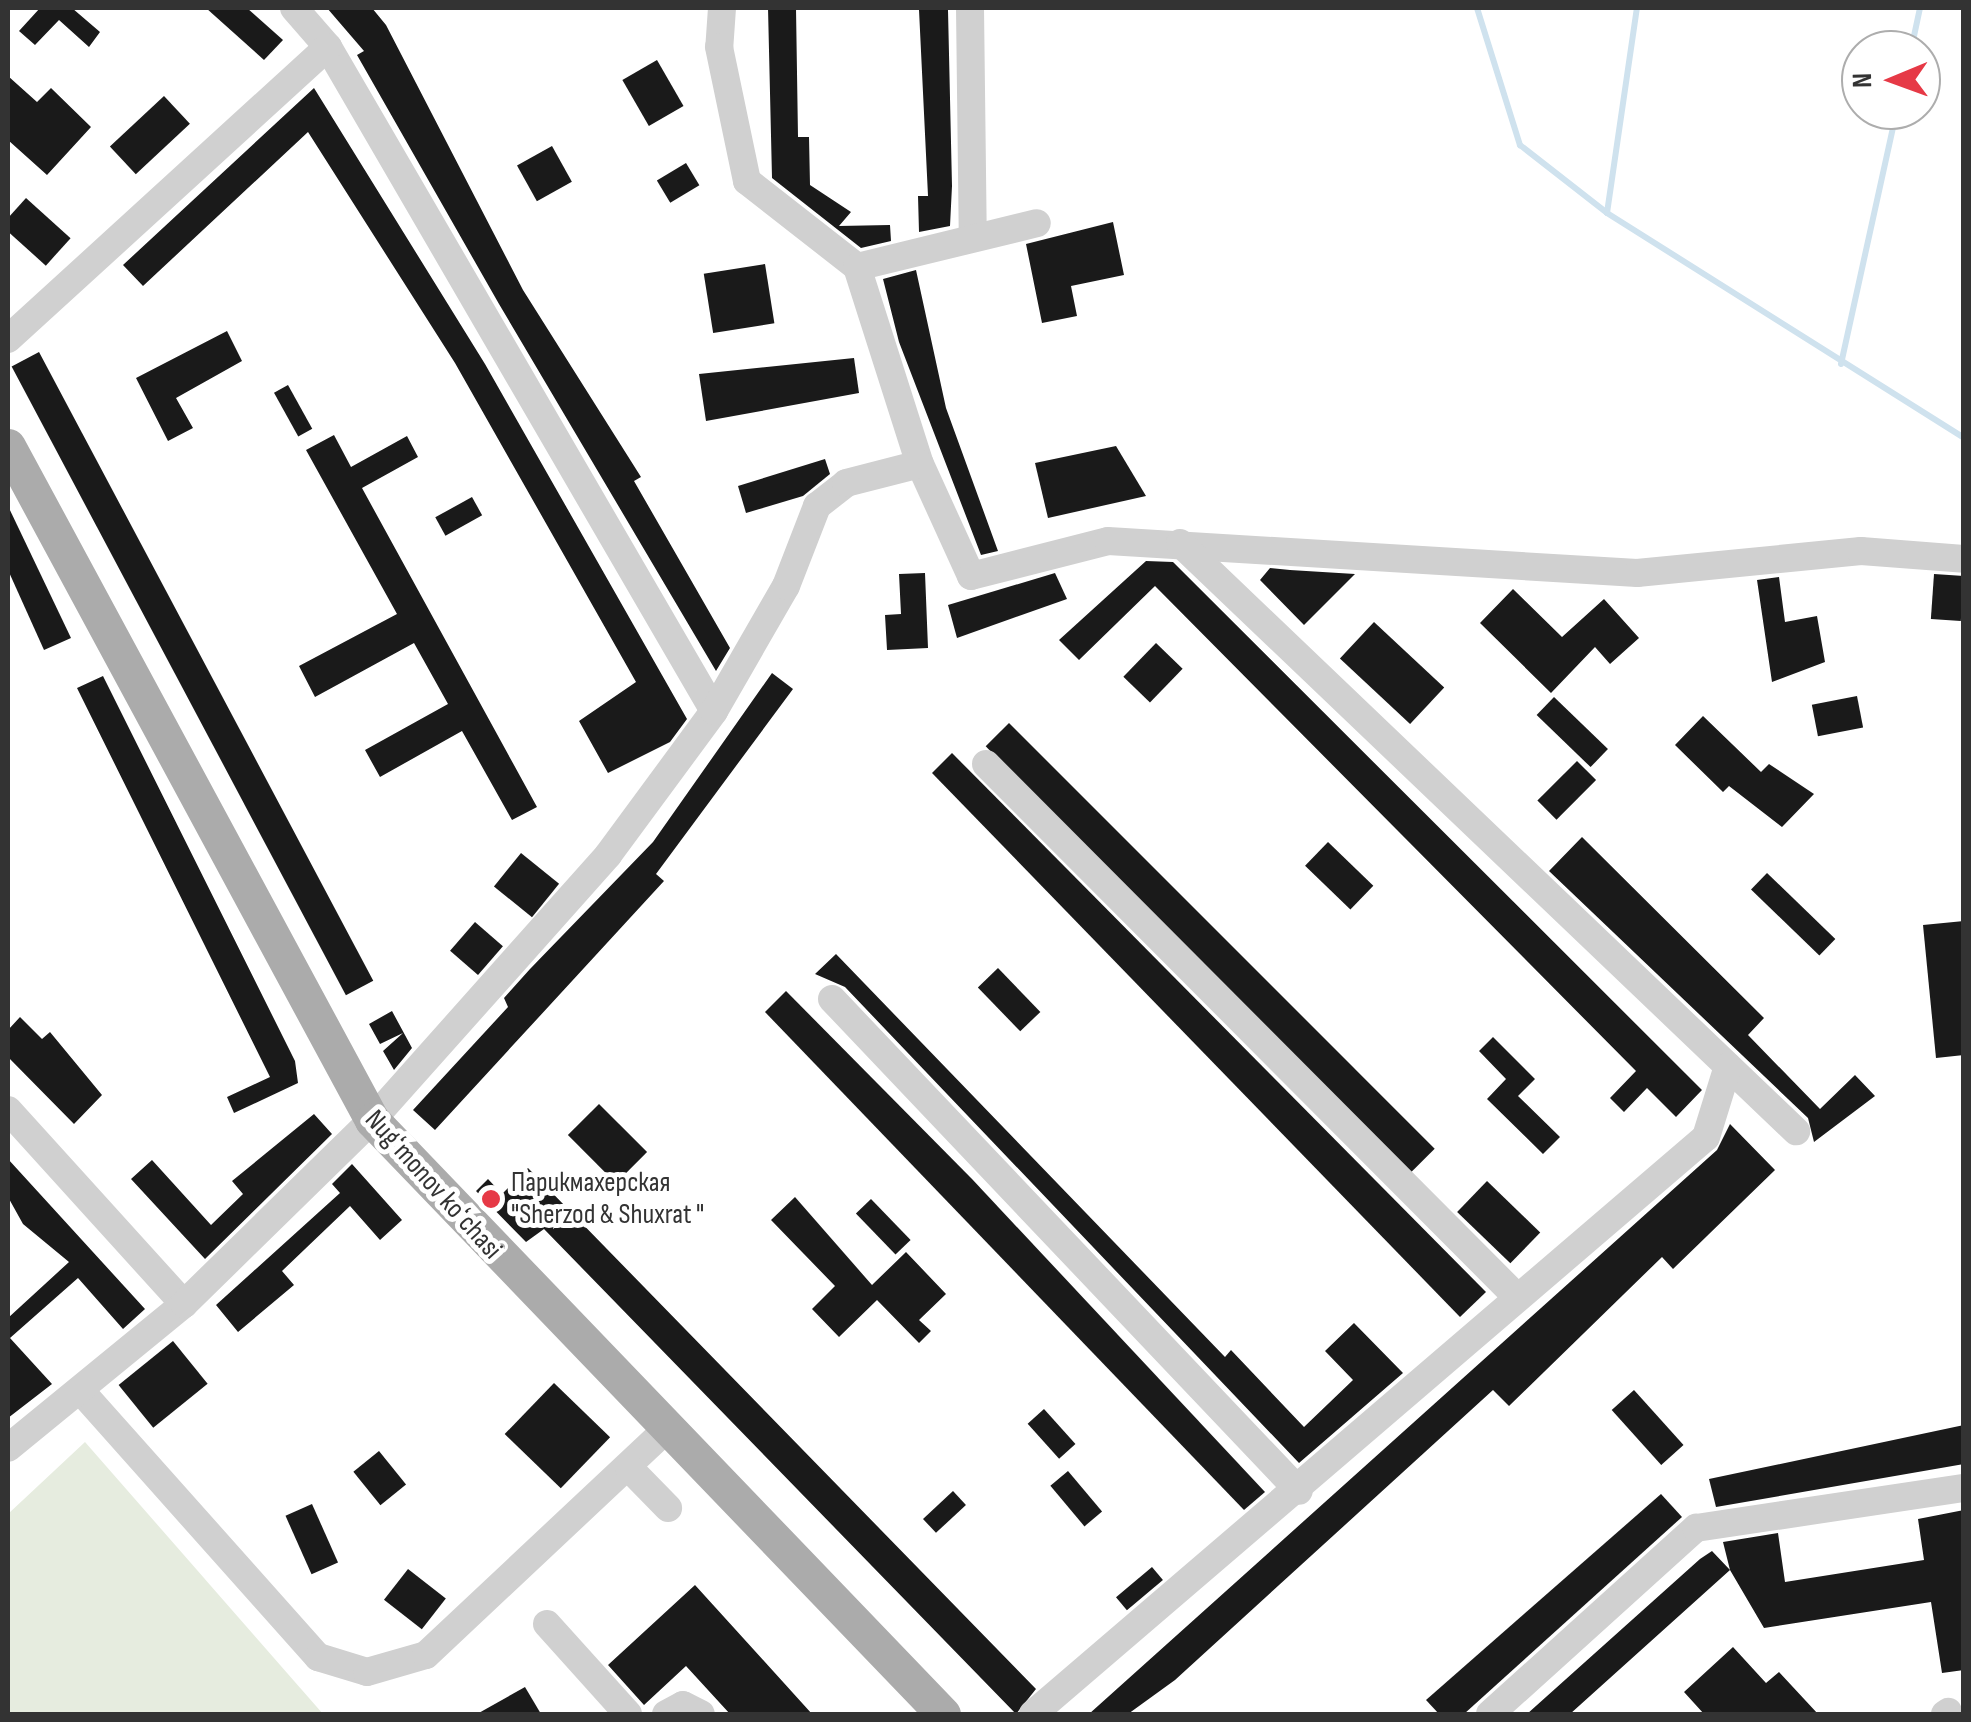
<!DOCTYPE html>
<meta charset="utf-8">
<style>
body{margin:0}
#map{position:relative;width:1971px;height:1722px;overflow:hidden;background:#fff;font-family:"Sofia Sans Condensed",sans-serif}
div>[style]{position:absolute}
.green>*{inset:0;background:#e6ecdf}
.stream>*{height:6px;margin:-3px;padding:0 3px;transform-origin:3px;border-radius:3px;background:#cfe2ee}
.building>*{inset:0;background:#1a1a1a;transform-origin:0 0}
.minor>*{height:28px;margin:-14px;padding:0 14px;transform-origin:14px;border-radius:14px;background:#d0d0d0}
.major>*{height:35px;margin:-17.5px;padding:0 17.5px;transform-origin:17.5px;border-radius:17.5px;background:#ababab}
.dots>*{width:28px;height:28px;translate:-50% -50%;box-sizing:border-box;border:5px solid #fff;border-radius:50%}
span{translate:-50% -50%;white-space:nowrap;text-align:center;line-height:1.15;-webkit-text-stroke:10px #fff;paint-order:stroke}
.poi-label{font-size:28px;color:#333}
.left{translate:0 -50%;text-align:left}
.street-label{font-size:28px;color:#333}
.frame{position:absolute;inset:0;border:10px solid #333;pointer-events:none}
.north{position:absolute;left:1841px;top:30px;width:100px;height:100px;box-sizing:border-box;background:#fff;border:2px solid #adadad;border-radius:50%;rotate:269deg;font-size:28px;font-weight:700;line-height:40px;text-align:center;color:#333}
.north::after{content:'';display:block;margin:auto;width:35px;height:45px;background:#e63946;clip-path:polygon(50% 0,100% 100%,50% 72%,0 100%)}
</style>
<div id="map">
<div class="green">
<i style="clip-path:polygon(85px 1442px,323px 1714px,8px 1714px,8px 1514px)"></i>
</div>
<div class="stream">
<i style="left:1477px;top:8px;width:144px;rotate:72.6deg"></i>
<i style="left:1520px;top:145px;width:110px;rotate:38deg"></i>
<i style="left:1607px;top:213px;width:422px;rotate:32.2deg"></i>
<i style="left:1911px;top:50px;width:43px;rotate:-77.9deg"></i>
<i style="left:1607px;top:213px;width:207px;rotate:-81.7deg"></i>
<i style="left:1841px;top:364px;width:260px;rotate:-77.6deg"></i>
</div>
<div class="building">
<i style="clip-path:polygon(40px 8px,72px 8px,100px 32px,89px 47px,59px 20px,35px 45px,19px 31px)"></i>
<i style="clip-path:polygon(206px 8px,247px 8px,283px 40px,264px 60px)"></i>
<i style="clip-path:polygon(327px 8px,372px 8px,386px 25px,523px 290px,641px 477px,634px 481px,730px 648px,716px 671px,499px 304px,357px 55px,364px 51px)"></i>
<i style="clip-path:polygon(768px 8px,796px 8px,798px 137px,809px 137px,810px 185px,851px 212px,839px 226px,890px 225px,891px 241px,861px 248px,772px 178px)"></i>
<i style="clip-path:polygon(919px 10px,948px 10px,952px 186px,950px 226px,919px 232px,918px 196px,928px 196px)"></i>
<i style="left:657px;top:60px;width:53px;height:40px;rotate:60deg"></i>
<i style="clip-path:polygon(8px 76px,37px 102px,51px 88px,91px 127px,47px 175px,8px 140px)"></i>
<i style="clip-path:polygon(314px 88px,485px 364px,687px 719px,670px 742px,608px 773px,579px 721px,636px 682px,455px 363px,308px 132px,143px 286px,123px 265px)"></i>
<i style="left:164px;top:96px;width:38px;height:74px;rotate:47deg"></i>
<i style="left:552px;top:146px;width:41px;height:40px;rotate:61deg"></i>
<i style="left:686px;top:163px;width:26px;height:34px;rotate:59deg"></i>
<i style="left:26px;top:198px;width:60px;height:37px;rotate:42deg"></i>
<i style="clip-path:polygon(1113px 222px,1124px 275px,1071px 286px,1077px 316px,1042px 323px,1026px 244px)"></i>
<i style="left:765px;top:264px;width:60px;height:62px;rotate:81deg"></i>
<i style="clip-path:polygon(916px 270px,946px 408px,998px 551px,981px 555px,899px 342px,883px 279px)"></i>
<i style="clip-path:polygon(227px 331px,242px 361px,176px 398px,193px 428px,168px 441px,136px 378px)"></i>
<i style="left:39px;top:352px;width:712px;height:31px;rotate:62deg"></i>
<i style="clip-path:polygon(854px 358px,859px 393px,706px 421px,699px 374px)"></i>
<i style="left:288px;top:385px;width:50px;height:16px;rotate:61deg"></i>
<i style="clip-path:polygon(334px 435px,351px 467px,407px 436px,418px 457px,362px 488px,537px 807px,512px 820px,462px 731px,380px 777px,365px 750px,448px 704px,414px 643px,315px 697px,299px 666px,397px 614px,306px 450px)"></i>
<i style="clip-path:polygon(1116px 446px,1146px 496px,1048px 518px,1035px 463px)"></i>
<i style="clip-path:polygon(825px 459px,830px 474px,803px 496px,746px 513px,738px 486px)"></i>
<i style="left:472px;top:497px;width:21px;height:42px;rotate:61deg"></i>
<i style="clip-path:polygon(8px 506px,71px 638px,44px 650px,8px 570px)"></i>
<i style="clip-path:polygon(1146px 561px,1173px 562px,1702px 1090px,1676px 1117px,1647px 1088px,1624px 1112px,1610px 1098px,1636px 1071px,1155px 586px,1079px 660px,1059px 640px)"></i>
<i style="clip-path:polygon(1270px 568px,1290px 570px,1355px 574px,1304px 625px,1260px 580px)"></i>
<i style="clip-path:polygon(925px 573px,928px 648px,887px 650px,885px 615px,901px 614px,899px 574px)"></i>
<i style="clip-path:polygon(1055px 573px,1067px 599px,957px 638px,948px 605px)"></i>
<i style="left:1934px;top:574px;width:30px;height:45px;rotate:4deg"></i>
<i style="clip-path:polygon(1779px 577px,1785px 622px,1817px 616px,1825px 662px,1772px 682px,1757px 580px)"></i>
<i style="clip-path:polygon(1513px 589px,1562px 637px,1604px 599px,1639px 638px,1610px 664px,1595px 647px,1551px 693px,1480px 623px)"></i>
<i style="left:1374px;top:622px;width:96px;height:50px;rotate:43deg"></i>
<i style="left:1156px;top:643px;width:37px;height:47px;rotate:44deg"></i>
<i style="clip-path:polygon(772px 673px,793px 689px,656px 874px,664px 881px,435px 1130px,413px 1110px,508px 1007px,504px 998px,530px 969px,653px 842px)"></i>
<i style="clip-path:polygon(103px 676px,295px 1061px,298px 1083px,234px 1113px,227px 1097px,270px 1077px,77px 688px)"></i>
<i style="left:1857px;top:696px;width:32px;height:46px;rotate:79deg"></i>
<i style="left:1554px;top:697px;width:75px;height:25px;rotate:44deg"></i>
<i style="clip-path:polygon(1703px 716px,1761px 772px,1769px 764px,1814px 794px,1782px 827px,1729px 786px,1723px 792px,1675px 745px)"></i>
<i style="left:1009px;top:723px;width:602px;height:33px;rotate:45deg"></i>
<i style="clip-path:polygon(952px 753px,1486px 1292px,1460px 1317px,932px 773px)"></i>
<i style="left:1577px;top:761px;width:27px;height:56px;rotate:45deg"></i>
<i style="clip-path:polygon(1582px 837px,1764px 1018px,1748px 1035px,1820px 1109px,1855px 1075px,1875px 1096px,1814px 1142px,1808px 1118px,1549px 871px)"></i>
<i style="left:1328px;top:842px;width:63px;height:33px;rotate:44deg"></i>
<i style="left:521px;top:853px;width:49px;height:43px;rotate:39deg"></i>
<i style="left:1767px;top:873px;width:95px;height:23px;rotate:44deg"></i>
<i style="clip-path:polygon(1964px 921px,1964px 1055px,1936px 1058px,1923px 925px)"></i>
<i style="left:475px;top:922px;width:37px;height:38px;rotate:41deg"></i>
<i style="clip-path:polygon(836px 954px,1225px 1357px,1231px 1350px,1304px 1427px,1353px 1380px,1325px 1351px,1354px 1323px,1403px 1373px,1299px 1463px,845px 987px,815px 974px)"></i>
<i style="left:998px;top:968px;width:61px;height:28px;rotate:46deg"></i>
<i style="clip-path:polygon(786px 991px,972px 1179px,1265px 1492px,1244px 1510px,765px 1012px)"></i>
<i style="clip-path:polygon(392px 1011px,412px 1048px,394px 1070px,383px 1051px,403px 1033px,380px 1044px,369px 1024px)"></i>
<i style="clip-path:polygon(20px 1017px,42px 1039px,50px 1032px,102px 1095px,74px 1124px,8px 1057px,8px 1030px)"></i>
<i style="clip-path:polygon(1493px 1037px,1535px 1079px,1518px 1096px,1560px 1137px,1543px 1154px,1487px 1099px,1506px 1079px,1479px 1051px)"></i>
<i style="left:599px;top:1104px;width:68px;height:44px;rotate:45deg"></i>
<i style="clip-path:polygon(314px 1114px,332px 1134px,205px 1259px,131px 1179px,152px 1160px,211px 1225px,243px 1194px,232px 1181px)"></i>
<i style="clip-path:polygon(1730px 1124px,1775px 1170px,1673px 1269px,1662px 1257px,1509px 1406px,1493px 1390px,1175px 1680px,1128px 1714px,1089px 1714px,1717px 1150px)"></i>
<i style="clip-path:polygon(8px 1159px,145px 1309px,123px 1329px,78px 1278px,10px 1338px,52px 1384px,8px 1418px,8px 1318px,69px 1262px,23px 1224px,8px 1197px)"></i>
<i style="clip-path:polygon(352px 1164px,402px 1220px,380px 1240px,350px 1206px,282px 1271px,294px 1285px,238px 1332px,216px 1305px,340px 1193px,332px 1184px)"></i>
<i style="clip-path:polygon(528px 1168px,1036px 1689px,1016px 1714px,544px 1229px,526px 1242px,476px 1191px,488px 1179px,502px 1194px)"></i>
<i style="left:1487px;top:1181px;width:74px;height:43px;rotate:44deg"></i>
<i style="clip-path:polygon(795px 1197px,872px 1285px,906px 1252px,946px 1294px,919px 1320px,931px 1331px,919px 1343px,877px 1300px,839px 1337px,812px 1309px,835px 1286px,771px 1220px)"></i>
<i style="left:871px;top:1199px;width:57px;height:21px;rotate:46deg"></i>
<i style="left:173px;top:1341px;width:55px;height:70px;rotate:51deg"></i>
<i style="left:554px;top:1383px;width:78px;height:71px;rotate:44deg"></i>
<i style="left:1634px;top:1390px;width:74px;height:30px;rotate:48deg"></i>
<i style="left:1044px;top:1409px;width:47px;height:22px;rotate:48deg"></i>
<i style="clip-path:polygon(1964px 1425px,1964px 1464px,1716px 1507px,1709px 1479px)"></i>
<i style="left:379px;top:1451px;width:43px;height:33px;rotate:51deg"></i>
<i style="left:1068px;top:1471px;width:53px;height:23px;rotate:50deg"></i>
<i style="left:953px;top:1491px;width:19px;height:41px;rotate:47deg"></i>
<i style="clip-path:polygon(1661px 1494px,1682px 1517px,1464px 1714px,1439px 1714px,1426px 1700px)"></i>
<i style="left:312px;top:1504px;width:64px;height:29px;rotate:66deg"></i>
<i style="clip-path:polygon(1964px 1510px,1964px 1670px,1942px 1673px,1931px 1602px,1764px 1628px,1730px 1570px,1570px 1714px,1527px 1714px,1700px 1559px,1712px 1551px,1730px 1570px,1723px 1542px,1778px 1533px,1785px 1582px,1924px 1560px,1918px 1519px)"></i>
<i style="left:1152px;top:1567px;width:17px;height:47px;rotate:50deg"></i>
<i style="left:408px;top:1569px;width:48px;height:39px;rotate:38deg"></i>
<i style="clip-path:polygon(695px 1585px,812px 1714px,730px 1714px,686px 1666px,644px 1705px,608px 1665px)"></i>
<i style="clip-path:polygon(1733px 1647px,1766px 1683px,1779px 1672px,1818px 1714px,1704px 1714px,1684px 1692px)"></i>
<i style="clip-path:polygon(525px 1687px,541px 1714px,477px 1714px)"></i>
</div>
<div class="minor">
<i style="left:294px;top:8px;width:52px;rotate:48.9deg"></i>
<i style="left:328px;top:47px;width:768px;rotate:59.83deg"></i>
<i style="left:722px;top:8px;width:39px;rotate:94deg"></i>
<i style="left:719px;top:47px;width:137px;rotate:78.2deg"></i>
<i style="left:747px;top:181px;width:140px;rotate:38deg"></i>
<i style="left:857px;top:267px;width:207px;rotate:72.3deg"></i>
<i style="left:920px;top:464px;width:123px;rotate:65.5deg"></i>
<i style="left:971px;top:576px;width:141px;rotate:-14.3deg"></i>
<i style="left:1108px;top:541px;width:530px;rotate:3.46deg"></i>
<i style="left:1637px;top:573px;width:225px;rotate:-5.6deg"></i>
<i style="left:1861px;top:551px;width:103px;rotate:4.4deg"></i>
<i style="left:970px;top:8px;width:230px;rotate:89.3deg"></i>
<i style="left:857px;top:267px;width:185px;rotate:-13.7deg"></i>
<i style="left:8px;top:339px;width:433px;rotate:-42.4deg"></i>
<i style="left:1180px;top:543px;width:852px;rotate:43.67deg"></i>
<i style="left:986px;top:764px;width:752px;rotate:45.11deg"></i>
<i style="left:832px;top:999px;width:678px;rotate:46.49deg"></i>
<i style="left:8px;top:1110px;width:262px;rotate:47.8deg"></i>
<i style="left:80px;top:1390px;width:358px;rotate:48.3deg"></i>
<i style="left:318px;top:1657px;width:51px;rotate:17deg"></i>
<i style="left:367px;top:1672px;width:61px;rotate:-16.1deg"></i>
<i style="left:426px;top:1655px;width:330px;rotate:-43.2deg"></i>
<i style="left:8px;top:1448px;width:227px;rotate:-39.3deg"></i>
<i style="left:184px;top:1304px;width:263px;rotate:-44.4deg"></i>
<i style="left:372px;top:1120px;width:355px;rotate:-48.3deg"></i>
<i style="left:608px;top:855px;width:179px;rotate:-53.6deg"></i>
<i style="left:714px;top:711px;width:144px;rotate:-60.1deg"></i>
<i style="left:786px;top:586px;width:86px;rotate:-68.8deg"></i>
<i style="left:817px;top:506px;width:37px;rotate:-38deg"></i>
<i style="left:846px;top:483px;width:76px;rotate:-14.4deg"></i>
<i style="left:629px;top:1468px;width:56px;rotate:45.7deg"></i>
<i style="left:547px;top:1624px;width:121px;rotate:48deg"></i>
<i style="left:666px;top:1714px;width:19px;rotate:-28deg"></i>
<i style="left:683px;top:1705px;width:20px;rotate:27deg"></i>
<i style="left:1033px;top:1714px;width:886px;rotate:-40.61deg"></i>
<i style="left:1706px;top:1137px;width:74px;rotate:-72.8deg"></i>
<i style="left:1490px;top:1714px;width:278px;rotate:-42.1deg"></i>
<i style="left:1696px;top:1528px;width:271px;rotate:-8.5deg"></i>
<i style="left:1945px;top:1714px;width:4px;rotate:-34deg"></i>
</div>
<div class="major">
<i style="left:8px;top:446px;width:766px;rotate:61.63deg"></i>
<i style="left:372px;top:1120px;width:824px;rotate:46.13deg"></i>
</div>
<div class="dots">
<i style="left:491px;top:1199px;background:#e63946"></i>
</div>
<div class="poi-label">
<span class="left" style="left:511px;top:1199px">Парикмахерская<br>"Sherzod &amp; Shuxrat "</span>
</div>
<div class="street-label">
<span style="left:433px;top:1185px;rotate:48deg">Nugʻmonov koʻchasi</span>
</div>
<div class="frame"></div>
<div class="north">N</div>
</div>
